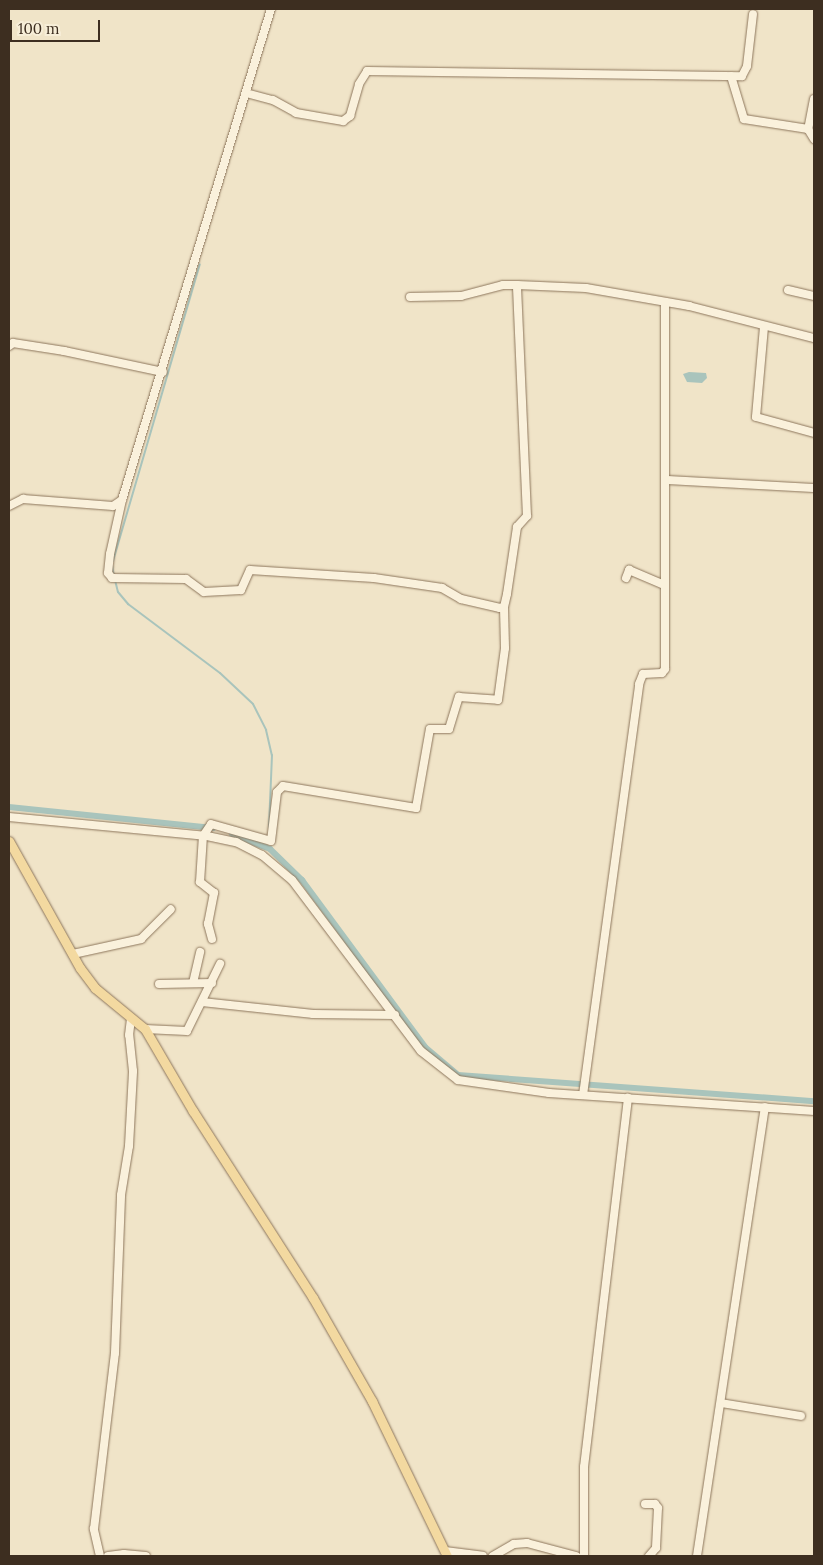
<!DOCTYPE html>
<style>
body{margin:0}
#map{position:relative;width:823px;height:1565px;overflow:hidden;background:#f0e4c8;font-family:Lora,serif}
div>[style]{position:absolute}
.water>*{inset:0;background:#a9c4bc}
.stream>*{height:2px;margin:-1px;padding:0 1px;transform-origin:1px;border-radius:1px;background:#a9c4bc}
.canal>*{height:6px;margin:-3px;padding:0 3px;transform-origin:3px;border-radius:3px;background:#a9c4bc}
.roads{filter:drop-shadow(0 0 1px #8d765c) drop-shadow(0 0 1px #8d765c)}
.minor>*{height:8px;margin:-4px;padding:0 4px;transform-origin:4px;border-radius:4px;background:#faf1dc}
.major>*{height:9px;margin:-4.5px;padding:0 4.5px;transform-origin:4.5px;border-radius:4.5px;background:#f3d9a0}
span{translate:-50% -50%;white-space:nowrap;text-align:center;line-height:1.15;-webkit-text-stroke:4.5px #f7eed8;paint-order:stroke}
.frame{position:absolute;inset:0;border:10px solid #3d2e20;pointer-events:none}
.scale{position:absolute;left:10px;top:20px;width:90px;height:22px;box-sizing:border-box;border:2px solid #3d2e20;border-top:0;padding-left:6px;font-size:15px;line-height:18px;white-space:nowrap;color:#3d2e20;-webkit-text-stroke:4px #f7eed8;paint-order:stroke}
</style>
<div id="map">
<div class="water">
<i style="clip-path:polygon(689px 372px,706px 373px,707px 378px,702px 383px,687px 382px,683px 374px)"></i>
</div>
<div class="stream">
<i style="left:113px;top:561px;width:309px;rotate:-73.7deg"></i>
<i style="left:112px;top:565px;width:11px;rotate:80deg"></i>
<i style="left:115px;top:580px;width:12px;rotate:76deg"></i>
<i style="left:118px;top:592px;width:16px;rotate:50deg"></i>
<i style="left:128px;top:604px;width:115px;rotate:36.9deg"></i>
<i style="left:220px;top:673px;width:45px;rotate:43.2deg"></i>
<i style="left:253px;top:704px;width:29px;rotate:63deg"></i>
<i style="left:266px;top:730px;width:26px;rotate:77deg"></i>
<i style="left:272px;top:755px;width:72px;rotate:92.4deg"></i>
</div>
<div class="canal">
<i style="left:9px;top:807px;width:205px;rotate:5.9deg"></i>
<i style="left:232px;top:834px;width:41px;rotate:21.5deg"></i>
<i style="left:270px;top:849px;width:45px;rotate:44.1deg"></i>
<i style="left:302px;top:880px;width:207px;rotate:53.6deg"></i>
<i style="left:425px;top:1047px;width:43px;rotate:40.3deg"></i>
<i style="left:458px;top:1075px;width:357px;rotate:4.2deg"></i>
</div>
<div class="roads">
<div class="minor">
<i style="left:731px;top:76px;width:45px;rotate:73.2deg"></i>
<i style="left:744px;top:119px;width:65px;rotate:8.9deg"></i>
<i style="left:246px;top:93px;width:28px;rotate:15deg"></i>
<i style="left:273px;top:100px;width:26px;rotate:29deg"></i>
<i style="left:296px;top:113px;width:48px;rotate:9.7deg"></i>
<i style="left:343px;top:121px;width:9px;rotate:-36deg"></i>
<i style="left:350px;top:116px;width:33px;rotate:-74deg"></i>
<i style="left:359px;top:84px;width:15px;rotate:-58deg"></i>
<i style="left:367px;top:71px;width:375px;rotate:0.8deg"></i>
<i style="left:742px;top:76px;width:11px;rotate:-63deg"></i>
<i style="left:747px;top:66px;width:52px;rotate:-83.4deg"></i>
<i style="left:814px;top:99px;width:31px;rotate:101deg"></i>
<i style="left:808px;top:129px;width:12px;rotate:59deg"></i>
<i style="left:788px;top:290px;width:27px;rotate:13deg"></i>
<i style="left:410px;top:297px;width:51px;rotate:-1.1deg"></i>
<i style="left:461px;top:296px;width:43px;rotate:-14.7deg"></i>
<i style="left:503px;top:285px;width:14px"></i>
<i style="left:764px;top:327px;width:90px;rotate:95.1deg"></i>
<i style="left:756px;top:417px;width:60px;rotate:15.4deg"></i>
<i style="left:9px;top:346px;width:5px;rotate:-37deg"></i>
<i style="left:13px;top:343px;width:52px;rotate:8.9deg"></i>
<i style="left:64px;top:351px;width:101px;rotate:12deg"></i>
<i style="left:667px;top:480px;width:147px;rotate:3.1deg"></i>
<i style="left:122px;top:500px;width:55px;rotate:102.5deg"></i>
<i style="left:110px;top:554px;width:19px;rotate:96deg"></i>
<i style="left:108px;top:573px;width:6px;rotate:51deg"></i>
<i style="left:112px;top:578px;width:74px;rotate:0.8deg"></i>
<i style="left:186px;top:579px;width:22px;rotate:36deg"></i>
<i style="left:204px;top:592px;width:37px;rotate:-3deg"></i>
<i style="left:241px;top:590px;width:22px;rotate:-66deg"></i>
<i style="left:250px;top:570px;width:124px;rotate:3.7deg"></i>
<i style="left:374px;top:578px;width:69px;rotate:8.4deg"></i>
<i style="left:442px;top:588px;width:22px;rotate:30deg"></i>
<i style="left:461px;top:599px;width:40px;rotate:13deg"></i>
<i style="left:500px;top:608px;width:4px;rotate:-14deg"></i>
<i style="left:504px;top:607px;width:13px;rotate:-77deg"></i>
<i style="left:507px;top:594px;width:68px;rotate:-81.5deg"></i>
<i style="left:517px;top:527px;width:15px;rotate:-48deg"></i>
<i style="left:527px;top:516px;width:231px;rotate:-92.5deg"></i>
<i style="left:517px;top:285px;width:69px;rotate:2.5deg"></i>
<i style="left:586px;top:288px;width:105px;rotate:9.9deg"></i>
<i style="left:689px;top:306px;width:129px;rotate:14.4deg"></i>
<i style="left:9px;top:506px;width:16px;rotate:-27deg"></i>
<i style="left:23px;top:499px;width:90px;rotate:4.4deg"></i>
<i style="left:113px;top:506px;width:11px;rotate:-34deg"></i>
<i style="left:122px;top:500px;width:513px;rotate:-73.12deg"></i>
<i style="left:626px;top:578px;width:9px;rotate:-69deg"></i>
<i style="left:629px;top:570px;width:39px;rotate:23deg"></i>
<i style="left:9px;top:817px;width:199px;rotate:5.5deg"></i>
<i style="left:207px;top:836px;width:30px;rotate:12deg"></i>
<i style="left:236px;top:842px;width:29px;rotate:27deg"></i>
<i style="left:262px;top:855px;width:39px;rotate:40deg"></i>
<i style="left:292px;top:880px;width:214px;rotate:53deg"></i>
<i style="left:421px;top:1051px;width:47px;rotate:38.1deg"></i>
<i style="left:458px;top:1080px;width:92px;rotate:8.1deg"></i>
<i style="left:549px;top:1093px;width:266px;rotate:3.9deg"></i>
<i style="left:212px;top:939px;width:16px;rotate:-105deg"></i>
<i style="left:208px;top:924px;width:32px;rotate:-79deg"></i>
<i style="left:214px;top:893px;width:18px;rotate:-142deg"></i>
<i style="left:200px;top:882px;width:46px;rotate:-86.3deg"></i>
<i style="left:203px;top:836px;width:14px;rotate:-56deg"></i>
<i style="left:211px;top:824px;width:62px;rotate:15.8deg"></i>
<i style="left:271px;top:841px;width:49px;rotate:-83deg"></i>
<i style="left:277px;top:792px;width:8px;rotate:-45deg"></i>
<i style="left:283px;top:786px;width:135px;rotate:9.4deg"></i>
<i style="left:416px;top:808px;width:80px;rotate:-80deg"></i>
<i style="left:430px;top:729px;width:19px"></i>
<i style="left:449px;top:729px;width:34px;rotate:-73deg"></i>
<i style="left:459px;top:697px;width:39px;rotate:4deg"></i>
<i style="left:498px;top:700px;width:52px;rotate:-82.3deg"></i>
<i style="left:505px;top:648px;width:41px;rotate:-91.4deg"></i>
<i style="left:73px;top:954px;width:70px;rotate:-12.4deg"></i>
<i style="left:141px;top:939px;width:42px;rotate:-45deg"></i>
<i style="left:193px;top:983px;width:32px;rotate:-77deg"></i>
<i style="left:159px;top:984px;width:53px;rotate:-1.1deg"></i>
<i style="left:202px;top:1002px;width:112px;rotate:6.2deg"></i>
<i style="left:313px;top:1014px;width:82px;rotate:0.7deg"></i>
<i style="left:145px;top:1029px;width:42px;rotate:2.7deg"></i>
<i style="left:187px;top:1031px;width:75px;rotate:-63.8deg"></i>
<i style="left:583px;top:1095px;width:415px;rotate:-82.2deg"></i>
<i style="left:639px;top:684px;width:11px;rotate:-68deg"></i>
<i style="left:643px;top:674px;width:19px;rotate:-3deg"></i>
<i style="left:662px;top:673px;width:5px;rotate:-53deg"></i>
<i style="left:665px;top:669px;width:367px;rotate:-90deg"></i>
<i style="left:721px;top:1403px;width:81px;rotate:9.2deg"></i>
<i style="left:645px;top:1504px;width:10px"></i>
<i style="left:655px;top:1504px;width:5px;rotate:53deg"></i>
<i style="left:658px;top:1508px;width:40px;rotate:92.9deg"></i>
<i style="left:656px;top:1548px;width:11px;rotate:131deg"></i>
<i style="left:445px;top:1551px;width:38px;rotate:7deg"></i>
<i style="left:100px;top:1556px;width:28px;rotate:-103deg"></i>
<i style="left:94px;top:1529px;width:177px;rotate:-83.2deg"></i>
<i style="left:115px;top:1353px;width:158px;rotate:-87.8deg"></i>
<i style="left:121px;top:1195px;width:50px;rotate:-80.7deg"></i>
<i style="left:129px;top:1146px;width:75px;rotate:-86.9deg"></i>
<i style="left:133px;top:1071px;width:36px;rotate:-96deg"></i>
<i style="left:129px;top:1035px;width:17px;rotate:-83deg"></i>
<i style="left:108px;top:1556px;width:16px;rotate:-7deg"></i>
<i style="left:124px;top:1554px;width:22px;rotate:5deg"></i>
<i style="left:493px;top:1556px;width:24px;rotate:-30deg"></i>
<i style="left:514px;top:1544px;width:13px;rotate:-4deg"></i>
<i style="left:527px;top:1543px;width:51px;rotate:14.9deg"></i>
<i style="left:584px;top:1556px;width:89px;rotate:-90deg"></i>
<i style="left:584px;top:1467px;width:372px;rotate:-83.2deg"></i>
<i style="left:697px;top:1556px;width:454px;rotate:-81.4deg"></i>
</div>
<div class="major">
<i style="left:9px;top:841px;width:145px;rotate:60.8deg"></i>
<i style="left:80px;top:968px;width:25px;rotate:53deg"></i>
<i style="left:95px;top:988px;width:65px;rotate:39.4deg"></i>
<i style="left:145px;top:1029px;width:95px;rotate:59.7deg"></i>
<i style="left:193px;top:1111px;width:222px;rotate:57.3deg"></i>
<i style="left:313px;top:1298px;width:119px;rotate:60.2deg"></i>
<i style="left:372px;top:1401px;width:172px;rotate:64.2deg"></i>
</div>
</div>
<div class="frame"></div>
<div class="scale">100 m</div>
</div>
